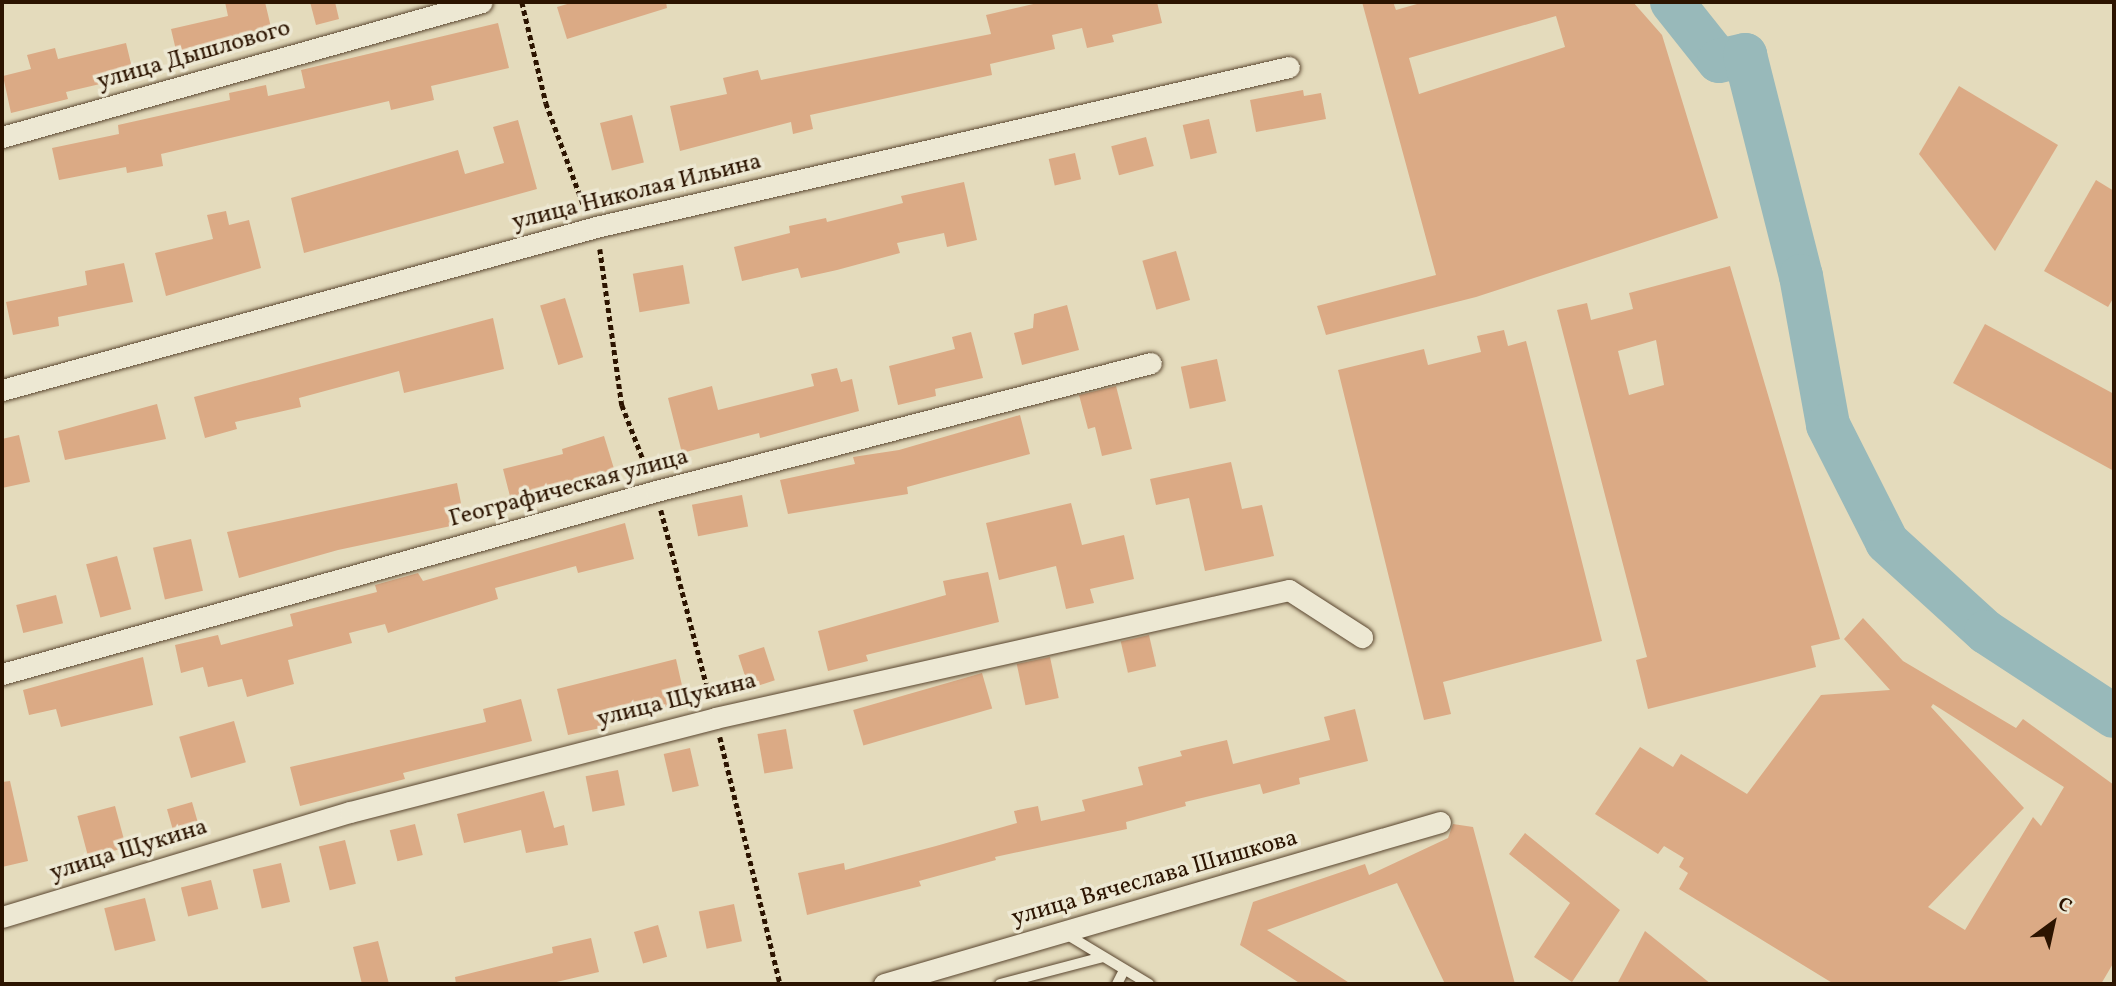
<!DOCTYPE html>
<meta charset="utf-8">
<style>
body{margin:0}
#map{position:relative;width:2116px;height:986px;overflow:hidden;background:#e4dbbc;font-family:Vollkorn,serif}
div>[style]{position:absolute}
.river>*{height:44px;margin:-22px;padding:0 22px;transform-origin:22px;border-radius:22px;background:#98b9ba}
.building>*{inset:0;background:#dbaa85;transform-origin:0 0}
.path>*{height:4.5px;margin-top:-2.25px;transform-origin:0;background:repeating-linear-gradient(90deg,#2c1400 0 5px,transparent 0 8.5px)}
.roads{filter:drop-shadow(0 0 2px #5a462f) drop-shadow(0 0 2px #5a462f)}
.lane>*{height:10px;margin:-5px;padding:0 5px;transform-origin:5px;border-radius:5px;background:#ede8d3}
.street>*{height:21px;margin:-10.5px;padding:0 10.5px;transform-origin:10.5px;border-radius:10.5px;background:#ede8d3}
span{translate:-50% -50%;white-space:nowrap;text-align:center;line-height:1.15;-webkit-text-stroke:7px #ede8d3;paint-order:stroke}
.street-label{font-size:24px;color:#2c1400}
.frame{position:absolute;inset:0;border:4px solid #2c1400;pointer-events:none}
.north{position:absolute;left:2018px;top:888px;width:70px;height:70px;-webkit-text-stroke:5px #ede8d3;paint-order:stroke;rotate:33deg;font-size:19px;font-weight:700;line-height:28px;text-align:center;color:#2c1400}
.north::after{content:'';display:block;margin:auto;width:24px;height:32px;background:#2c1400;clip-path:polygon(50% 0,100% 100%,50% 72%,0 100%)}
</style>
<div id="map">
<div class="river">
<i style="left:1672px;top:2px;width:75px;rotate:51.5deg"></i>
<i style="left:1719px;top:61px;width:27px;rotate:-13deg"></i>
<i style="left:1745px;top:55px;width:228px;rotate:75.8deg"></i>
<i style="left:1801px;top:276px;width:151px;rotate:79.7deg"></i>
<i style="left:1828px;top:425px;width:131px;rotate:63.2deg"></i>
<i style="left:1887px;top:542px;width:134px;rotate:42.3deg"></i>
<i style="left:1986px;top:632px;width:153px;rotate:33.3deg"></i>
</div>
<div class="building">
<i style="clip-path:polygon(225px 2px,265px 2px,273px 36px,179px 63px,171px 29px,228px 16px)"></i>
<i style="clip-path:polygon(310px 2px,335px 2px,339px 19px,316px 25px)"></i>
<i style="clip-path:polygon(574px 2px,666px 2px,667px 8px,567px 39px,557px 7px)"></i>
<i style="clip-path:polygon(1042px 2px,1157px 2px,1162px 23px,1112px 35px,1114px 42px,1087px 48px,1082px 28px,1052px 35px,1055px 49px,990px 64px,992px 75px,810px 115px,813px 129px,793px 134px,791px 122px,680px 151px,670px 106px,727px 94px,723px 78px,758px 70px,761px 80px,991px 34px,986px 15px)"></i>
<i style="clip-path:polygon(evenodd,1362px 2px,1393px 2px,1396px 10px,1424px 2px,1633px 2px,1662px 35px,1718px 218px,1476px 297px,1326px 335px,1317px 306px,1436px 275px,1362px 2px,1556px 16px,1565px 47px,1419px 94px,1409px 58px,1556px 16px)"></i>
<i style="clip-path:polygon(498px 23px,509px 68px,431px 86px,434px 100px,391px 110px,389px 101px,161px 154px,163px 166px,127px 173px,126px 167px,59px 180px,52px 148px,119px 134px,118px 125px,230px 100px,229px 93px,266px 85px,268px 96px,305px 88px,301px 70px)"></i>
<i style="clip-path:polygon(126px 43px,134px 76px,66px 92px,68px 99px,11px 113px,3px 76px,31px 69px,27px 55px,55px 48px,58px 59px)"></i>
<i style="clip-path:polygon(1959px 86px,2058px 145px,1995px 251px,1919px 154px)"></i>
<i style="clip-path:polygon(1303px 90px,1304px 96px,1321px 93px,1326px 119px,1256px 132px,1250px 100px)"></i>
<i style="left:632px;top:115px;width:49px;height:33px;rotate:76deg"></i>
<i style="left:1209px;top:119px;width:35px;height:27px;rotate:77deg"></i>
<i style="clip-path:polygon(518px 120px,537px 189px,304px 253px,291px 198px,458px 150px,465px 174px,504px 163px,493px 127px)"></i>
<i style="left:1146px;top:137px;width:30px;height:36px;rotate:75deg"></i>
<i style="left:1075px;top:153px;width:27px;height:27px;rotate:77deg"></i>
<i style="clip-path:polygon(2096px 180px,2114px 191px,2114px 297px,2108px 307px,2044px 271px)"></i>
<i style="clip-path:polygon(964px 182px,977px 240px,947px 247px,944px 233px,897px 243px,900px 253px,837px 270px,801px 278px,798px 268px,742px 281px,734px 247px,790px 233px,789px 226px,826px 218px,827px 222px,903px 203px,901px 196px)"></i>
<i style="clip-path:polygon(226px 211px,229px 225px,249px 220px,261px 268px,166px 296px,155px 253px,213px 239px,207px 215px)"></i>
<i style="left:1176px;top:251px;width:51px;height:35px;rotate:74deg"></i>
<i style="clip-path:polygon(124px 263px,133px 302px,58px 317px,59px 326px,13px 335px,6px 302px,87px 285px,85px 271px)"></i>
<i style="left:683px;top:265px;width:39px;height:51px;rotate:80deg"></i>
<i style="clip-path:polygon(evenodd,1730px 266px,1840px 639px,1811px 646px,1816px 667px,1648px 709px,1636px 660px,1647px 657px,1557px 310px,1587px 303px,1591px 320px,1633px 309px,1629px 293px,1730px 266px,1656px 340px,1664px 385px,1629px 395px,1618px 351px,1656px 340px)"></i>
<i style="left:565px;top:298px;width:62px;height:26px;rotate:73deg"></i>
<i style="clip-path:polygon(1067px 305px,1079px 350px,1022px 365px,1014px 333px,1033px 328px,1034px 314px)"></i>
<i style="clip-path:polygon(493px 318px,504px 369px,404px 393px,399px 371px,299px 398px,301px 407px,235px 422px,237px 429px,205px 438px,194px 397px)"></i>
<i style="clip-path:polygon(1985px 324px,2114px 394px,2114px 471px,1953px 383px)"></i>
<i style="clip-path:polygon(1504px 330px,1508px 346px,1526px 341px,1602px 641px,1443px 682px,1451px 714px,1424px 720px,1338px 370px,1424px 349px,1428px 365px,1481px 352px,1477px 336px)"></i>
<i style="clip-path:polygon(971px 332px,983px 378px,935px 389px,936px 396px,898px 405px,889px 366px,955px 349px,952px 337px)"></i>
<i style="left:1217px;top:359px;width:43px;height:37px;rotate:78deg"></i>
<i style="clip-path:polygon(837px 368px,841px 382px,852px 379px,859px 411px,760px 438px,759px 433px,682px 453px,668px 398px,712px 386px,718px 410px,814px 386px,811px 374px)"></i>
<i style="clip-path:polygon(1116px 386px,1132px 449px,1102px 456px,1095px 427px,1088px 429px,1079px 395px)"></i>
<i style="clip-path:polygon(157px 404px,166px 439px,65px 460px,58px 431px)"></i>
<i style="clip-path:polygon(1020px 415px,1030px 454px,907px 487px,908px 494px,788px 514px,780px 480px,855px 464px,853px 457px,899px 450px)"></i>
<i style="clip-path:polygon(19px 435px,30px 482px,2px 488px,2px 439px)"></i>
<i style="clip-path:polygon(604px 436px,615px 472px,546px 491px,548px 500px,513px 508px,503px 469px,563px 454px,562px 449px)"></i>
<i style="clip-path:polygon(1231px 462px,1242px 509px,1262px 505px,1274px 556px,1205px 571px,1189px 498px,1156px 505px,1150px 479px)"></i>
<i style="clip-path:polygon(457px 483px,465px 523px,338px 550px,239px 578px,227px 532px)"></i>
<i style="left:742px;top:495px;width:32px;height:51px;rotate:79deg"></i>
<i style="clip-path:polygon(1071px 503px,1082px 545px,1124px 535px,1134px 579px,1090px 589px,1094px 603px,1066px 609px,1056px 566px,999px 580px,986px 523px)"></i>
<i style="clip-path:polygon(625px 523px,634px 559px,578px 573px,576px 566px,495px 588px,498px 599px,388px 633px,385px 624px,349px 633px,352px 643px,288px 660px,294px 684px,247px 697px,242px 679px,208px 687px,203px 667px,181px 673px,175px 645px,218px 635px,221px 645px,293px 626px,290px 614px,377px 592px,375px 585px,418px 573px,423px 581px)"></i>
<i style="left:191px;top:539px;width:53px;height:39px;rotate:77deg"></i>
<i style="left:117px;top:556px;width:55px;height:32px;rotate:75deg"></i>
<i style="clip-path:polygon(988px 572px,999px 622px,866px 655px,868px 661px,828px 671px,818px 631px,946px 595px,943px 581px)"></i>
<i style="left:56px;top:595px;width:29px;height:41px;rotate:76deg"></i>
<i style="clip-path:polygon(evenodd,1863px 618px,1903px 661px,2016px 728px,2023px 719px,2114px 785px,2114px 962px,2101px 984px,1834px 984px,1679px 889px,1688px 873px,1679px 867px,1684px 858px,1664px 846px,1658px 854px,1595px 814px,1640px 747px,1673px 767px,1681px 754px,1747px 794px,1821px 695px,1890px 690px,1844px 639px,1863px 618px,1933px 704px,2064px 787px,2041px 826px,2033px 817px,1965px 930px,1928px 907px,2024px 808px,1931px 707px,1933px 704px)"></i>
<i style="left:1149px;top:635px;width:32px;height:29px;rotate:77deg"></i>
<i style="left:764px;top:647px;width:35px;height:27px;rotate:72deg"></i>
<i style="clip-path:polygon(143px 657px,153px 705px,61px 727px,56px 709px,29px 715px,23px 690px)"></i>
<i style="left:1050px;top:657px;width:42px;height:34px;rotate:78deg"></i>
<i style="clip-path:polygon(676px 659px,686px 703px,608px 720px,610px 726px,568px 735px,557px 689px)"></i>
<i style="left:982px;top:673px;width:37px;height:134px;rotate:74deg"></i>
<i style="clip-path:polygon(521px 699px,532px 741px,403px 773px,405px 779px,300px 806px,290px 767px,486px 722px,483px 709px)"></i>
<i style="clip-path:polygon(1355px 709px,1368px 761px,1299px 778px,1300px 784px,1263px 794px,1260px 784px,1185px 802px,1186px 806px,1126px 822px,1127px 829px,995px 857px,996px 860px,919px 881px,921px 886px,807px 915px,798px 873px,844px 863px,845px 870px,936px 846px,1017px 823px,1014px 811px,1038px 806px,1041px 821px,1085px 811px,1082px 800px,1143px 785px,1138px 767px,1182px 756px,1180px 751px,1227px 740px,1233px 764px,1330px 740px,1324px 717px)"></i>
<i style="left:234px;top:721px;width:43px;height:57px;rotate:74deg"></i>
<i style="left:786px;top:729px;width:40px;height:29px;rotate:80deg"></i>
<i style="left:690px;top:748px;width:39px;height:27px;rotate:77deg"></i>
<i style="left:618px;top:770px;width:36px;height:33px;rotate:79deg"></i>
<i style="clip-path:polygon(10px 781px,28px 861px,2px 867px,2px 782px)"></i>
<i style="clip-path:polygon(544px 791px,554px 828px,564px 825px,568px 845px,526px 853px,521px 830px,464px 843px,457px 814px)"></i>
<i style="left:192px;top:802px;width:32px;height:26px;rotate:74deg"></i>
<i style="left:115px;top:806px;width:43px;height:39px;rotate:75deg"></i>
<i style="left:415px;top:824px;width:32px;height:26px;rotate:76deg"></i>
<i style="clip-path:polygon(1453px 824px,1473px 827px,1515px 984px,1445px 984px,1397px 883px,1267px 930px,1351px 984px,1301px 984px,1240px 945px,1253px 902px,1365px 864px,1369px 875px,1448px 838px)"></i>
<i style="clip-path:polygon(1525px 833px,1620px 910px,1572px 982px,1534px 957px,1570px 903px,1509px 854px)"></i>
<i style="left:345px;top:840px;width:45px;height:27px;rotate:76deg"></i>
<i style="left:281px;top:863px;width:40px;height:29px;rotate:77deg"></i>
<i style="left:211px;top:880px;width:30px;height:31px;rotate:76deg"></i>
<i style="left:145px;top:898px;width:44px;height:42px;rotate:76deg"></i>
<i style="left:734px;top:904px;width:38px;height:36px;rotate:78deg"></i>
<i style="left:658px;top:925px;width:33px;height:25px;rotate:74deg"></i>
<i style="clip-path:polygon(1645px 931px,1711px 984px,1617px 984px)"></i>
<i style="clip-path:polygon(591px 938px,599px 972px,548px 984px,456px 984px,455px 977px,553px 953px,552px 947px)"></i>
<i style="clip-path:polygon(378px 941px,389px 984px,362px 984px,353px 947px)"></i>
</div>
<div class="path">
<i style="left:522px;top:2px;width:104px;rotate:76.6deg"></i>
<i style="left:546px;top:103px;width:113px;rotate:69.8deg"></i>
<i style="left:600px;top:249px;width:158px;rotate:82deg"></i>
<i style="left:622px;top:405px;width:72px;rotate:68.8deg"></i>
<i style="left:661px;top:510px;width:194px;rotate:75.4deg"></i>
<i style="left:720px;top:737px;width:254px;rotate:76.3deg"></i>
</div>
<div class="roads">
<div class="lane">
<i style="left:1066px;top:934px;width:97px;rotate:31.1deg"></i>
<i style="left:1000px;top:984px;width:106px;rotate:-14.7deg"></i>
<i style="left:1117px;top:984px;width:16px;rotate:-63deg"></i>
</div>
<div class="street">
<i style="left:2px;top:137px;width:498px;rotate:-15.7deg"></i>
<i style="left:2px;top:390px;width:616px;rotate:-15.34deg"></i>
<i style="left:596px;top:227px;width:711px;rotate:-13deg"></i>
<i style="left:2px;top:674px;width:679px;rotate:-15.63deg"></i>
<i style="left:656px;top:491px;width:511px;rotate:-14.5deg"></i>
<i style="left:2px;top:917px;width:363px;rotate:-16.8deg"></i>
<i style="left:350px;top:812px;width:377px;rotate:-14.4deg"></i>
<i style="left:715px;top:718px;width:588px;rotate:-12.57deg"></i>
<i style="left:1289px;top:590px;width:87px;rotate:32.8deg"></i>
<i style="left:884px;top:984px;width:579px;rotate:-16.24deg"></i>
</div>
</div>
<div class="street-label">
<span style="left:194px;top:56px;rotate:-16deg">улица Дышлового</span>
<span style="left:637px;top:193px;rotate:-14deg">улица Николая Ильина</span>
<span style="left:569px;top:489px;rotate:-15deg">Географическая улица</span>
<span style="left:677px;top:701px;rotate:-14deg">улица Щукина</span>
<span style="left:129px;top:851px;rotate:-17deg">улица Щукина</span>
<span style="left:1155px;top:879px;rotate:-16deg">улица Вячеслава Шишкова</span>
</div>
<div class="frame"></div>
<div class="north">С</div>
</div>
